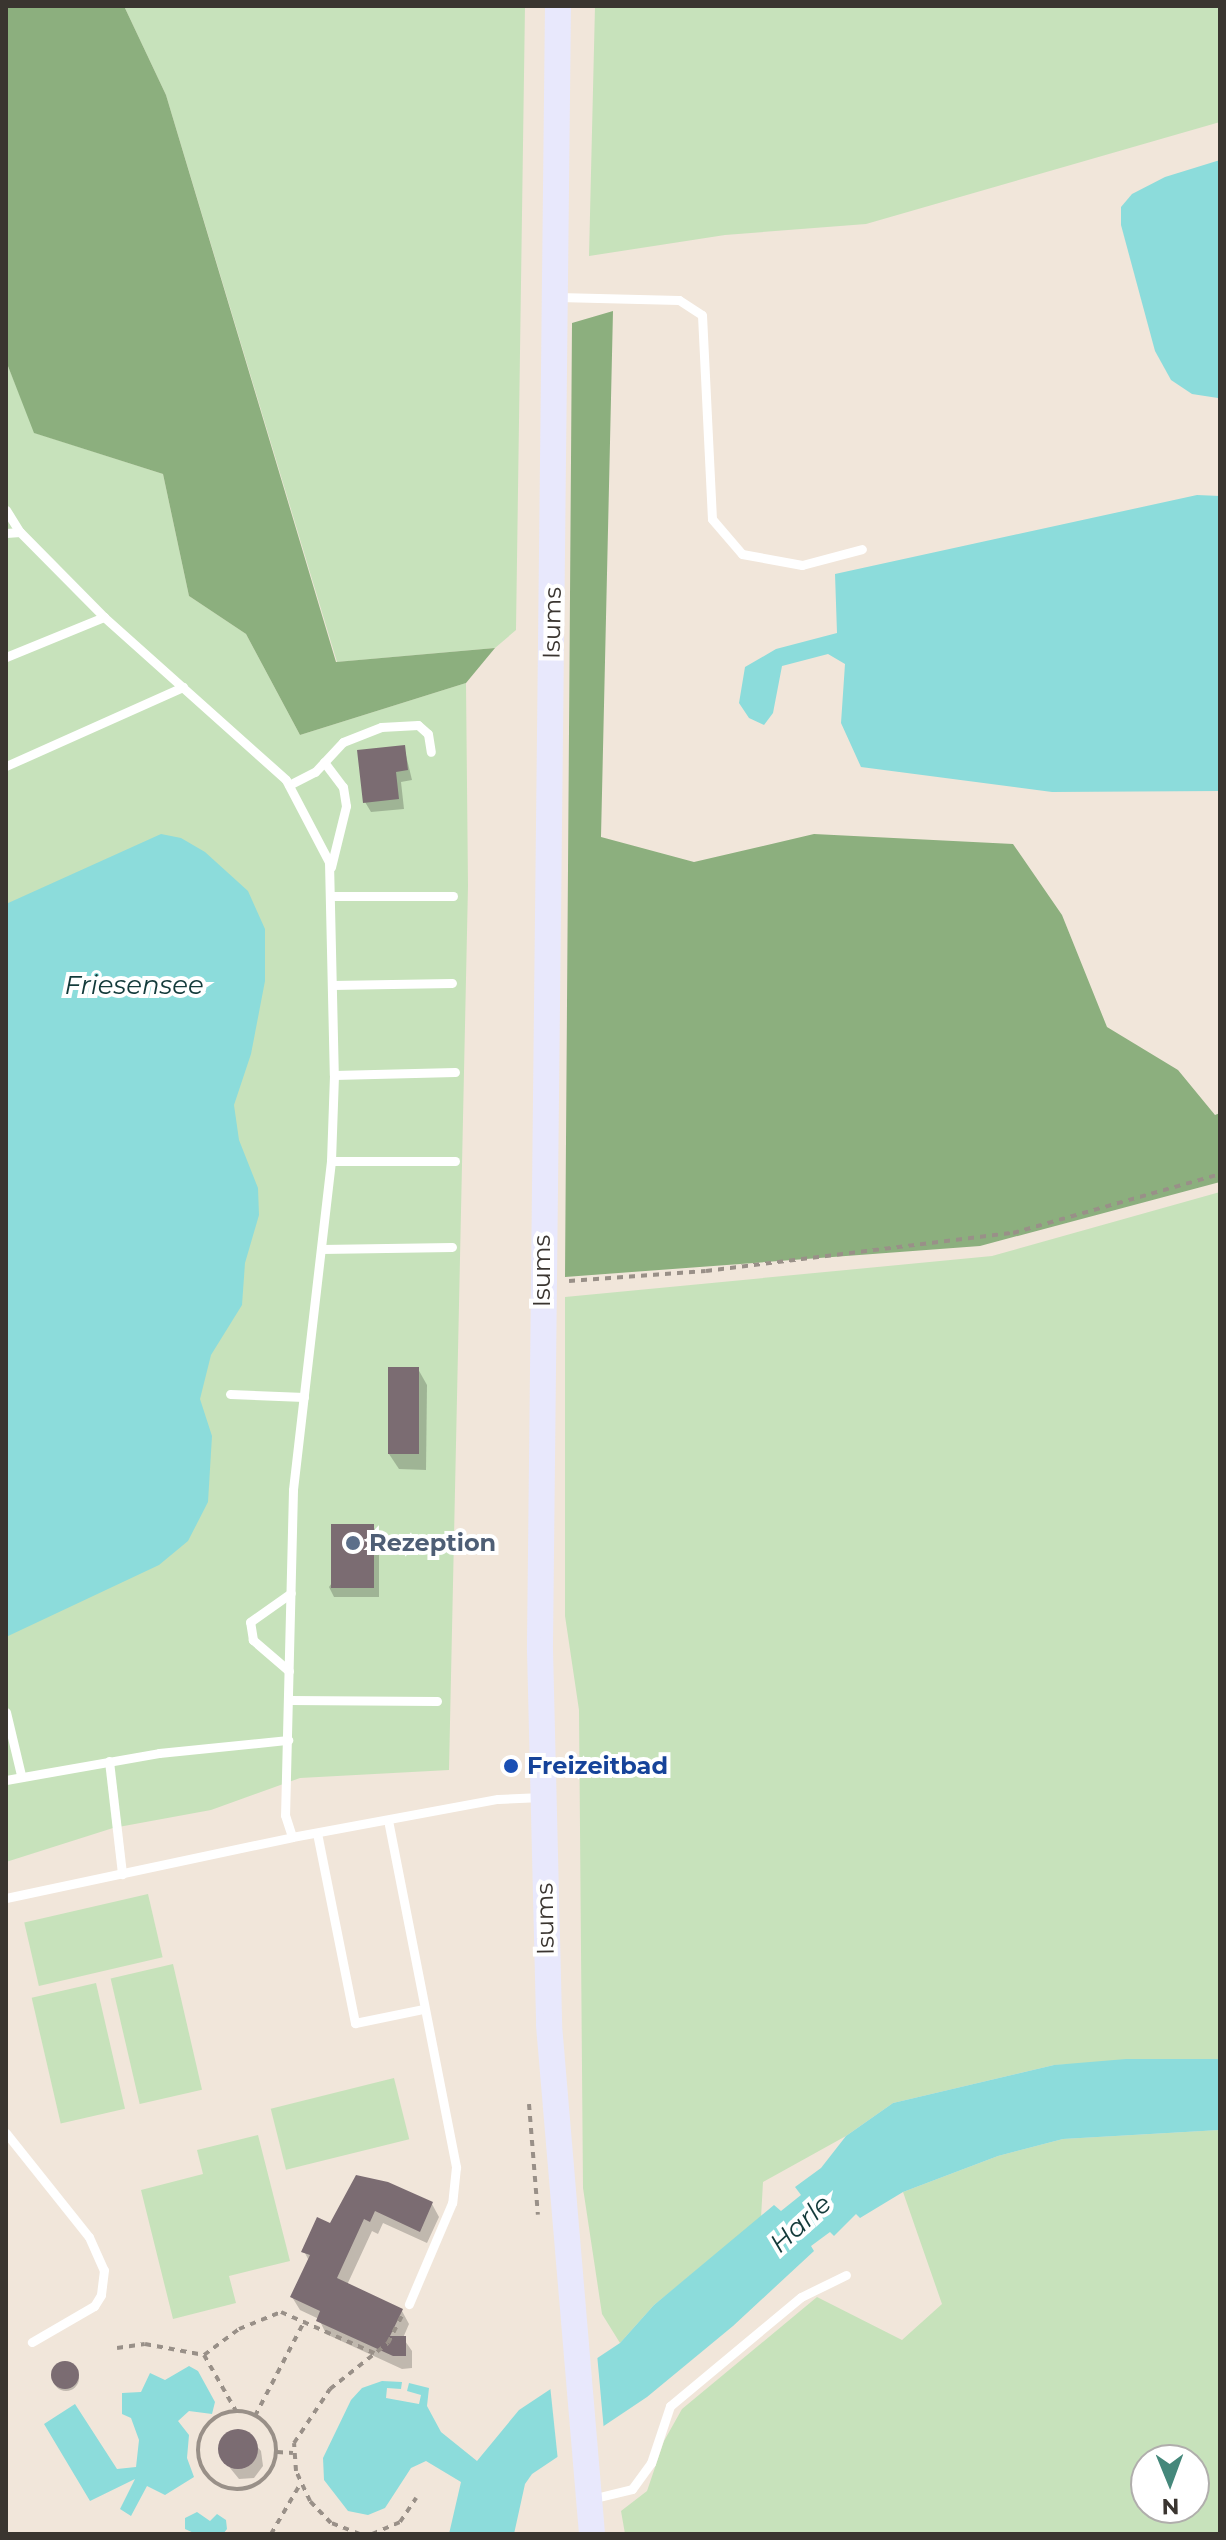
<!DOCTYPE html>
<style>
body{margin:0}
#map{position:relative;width:1226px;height:2540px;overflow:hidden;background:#f1e6da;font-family:Montserrat,sans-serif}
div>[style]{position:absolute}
.green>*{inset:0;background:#c7e2bb;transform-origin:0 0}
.forest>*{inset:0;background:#8caf7e}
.water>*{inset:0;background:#8cdcdb}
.pier>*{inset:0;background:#f1e6da}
.shadow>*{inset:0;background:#0003}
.round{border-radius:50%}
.building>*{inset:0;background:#7b6c72;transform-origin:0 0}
.path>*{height:4px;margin-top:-2px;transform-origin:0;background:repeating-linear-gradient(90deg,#999088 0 6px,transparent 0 12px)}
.path>.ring{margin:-2px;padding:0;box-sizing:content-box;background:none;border:4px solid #999088;border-radius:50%}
.lane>*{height:9px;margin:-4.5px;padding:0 4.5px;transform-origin:4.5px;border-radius:4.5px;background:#fff}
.secondary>*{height:26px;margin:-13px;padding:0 13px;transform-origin:13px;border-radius:13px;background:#e8e8fc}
.dots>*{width:22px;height:22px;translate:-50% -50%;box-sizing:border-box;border:4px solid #fff;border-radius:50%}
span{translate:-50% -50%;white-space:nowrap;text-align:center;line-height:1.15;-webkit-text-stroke:8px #fff;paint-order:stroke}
.street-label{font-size:24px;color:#3a3530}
.service-label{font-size:24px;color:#4e5e75;font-weight:700}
.left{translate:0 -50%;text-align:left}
.transit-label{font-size:24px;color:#164399;font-weight:700}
.water-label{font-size:26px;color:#133a3a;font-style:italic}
.frame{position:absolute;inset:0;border:8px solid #3a3530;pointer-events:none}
.north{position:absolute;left:1130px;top:2444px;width:80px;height:80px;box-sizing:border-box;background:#fff;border:2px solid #b0aeac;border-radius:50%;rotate:179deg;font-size:22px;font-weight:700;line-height:32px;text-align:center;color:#3a3530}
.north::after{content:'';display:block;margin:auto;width:28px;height:36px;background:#45887b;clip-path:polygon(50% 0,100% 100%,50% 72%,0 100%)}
</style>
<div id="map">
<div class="green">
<i style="clip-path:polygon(124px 6px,525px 6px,516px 630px,495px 648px,337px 662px,166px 95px)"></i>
<i style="clip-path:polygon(595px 6px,1220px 6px,1220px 122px,866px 224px,725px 235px,589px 256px)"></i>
<i style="clip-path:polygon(6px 361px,35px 433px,163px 474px,189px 596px,246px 634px,300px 735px,466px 683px,468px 886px,449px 1770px,300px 1778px,211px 1810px,113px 1828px,6px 1862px)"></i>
<i style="clip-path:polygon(1220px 1192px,1220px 2059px,1054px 2065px,893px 2103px,846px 2136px,763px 2182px,761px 2218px,654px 2305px,620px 2343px,602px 2314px,583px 2188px,579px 1710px,565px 1616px,565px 1297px,992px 1256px)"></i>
<i style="left:148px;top:1894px;width:65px;height:127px;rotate:77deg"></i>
<i style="left:173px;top:1964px;width:129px;height:64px;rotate:77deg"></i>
<i style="left:96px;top:1983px;width:129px;height:66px;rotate:77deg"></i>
<i style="left:394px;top:2078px;width:63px;height:127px;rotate:76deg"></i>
<i style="clip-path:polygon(evenodd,1220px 2130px,1220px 2534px,625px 2534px,621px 2511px,647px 2491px,664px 2441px,682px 2409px,817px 2297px,902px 2340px,942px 2304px,903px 2192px,998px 2156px,1063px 2139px,1220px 2130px,1146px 2460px,1194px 2460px,1194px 2508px,1146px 2508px,1146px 2460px)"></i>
<i style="clip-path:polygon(258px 2135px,290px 2261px,229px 2276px,236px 2303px,173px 2319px,141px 2190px,203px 2174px,197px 2150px)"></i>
</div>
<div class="forest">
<i style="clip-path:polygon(6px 6px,124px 6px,166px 95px,336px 662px,495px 648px,466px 683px,300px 735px,246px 634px,189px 596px,163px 474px,34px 433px,6px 361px)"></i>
<i style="clip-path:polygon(613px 311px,601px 837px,694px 862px,814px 834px,1013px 844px,1062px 915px,1107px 1027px,1178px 1070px,1215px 1115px,1220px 1113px,1220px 1182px,980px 1246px,565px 1277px,572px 323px)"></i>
</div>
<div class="water">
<i style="clip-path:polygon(1220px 160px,1220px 398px,1218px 398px,1192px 394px,1171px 380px,1155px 351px,1121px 225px,1121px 207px,1132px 194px,1165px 177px)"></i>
<i style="clip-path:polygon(1197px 495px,1220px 496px,1220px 791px,1052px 792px,861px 767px,841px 723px,845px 664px,828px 654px,782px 666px,773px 713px,764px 725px,749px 718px,739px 703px,745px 667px,776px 649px,837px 633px,835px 574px)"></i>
<i style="clip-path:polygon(161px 834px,181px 838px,205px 852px,248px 891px,265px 929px,265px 981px,251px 1054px,234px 1105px,239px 1140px,258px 1188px,259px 1215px,245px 1263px,242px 1305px,211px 1355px,200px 1399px,212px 1436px,208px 1502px,188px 1541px,159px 1565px,6px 1637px,6px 904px)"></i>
<i style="clip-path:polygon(1126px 2059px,1220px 2059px,1220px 2130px,1063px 2139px,998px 2156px,903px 2192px,860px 2218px,856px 2214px,834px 2236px,830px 2232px,811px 2246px,814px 2251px,733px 2326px,647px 2397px,532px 2474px,525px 2484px,514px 2534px,449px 2534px,461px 2482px,426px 2461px,411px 2468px,385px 2508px,368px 2515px,348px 2511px,324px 2480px,323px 2458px,351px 2400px,362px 2388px,382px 2381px,402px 2382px,401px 2389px,387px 2388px,386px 2398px,419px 2404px,421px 2395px,407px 2391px,409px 2383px,429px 2388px,427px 2406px,441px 2432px,477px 2461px,519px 2410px,620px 2343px,654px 2305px,774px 2205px,781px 2211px,801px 2195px,795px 2187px,821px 2168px,846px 2136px,893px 2103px,1054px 2065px)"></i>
<i style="clip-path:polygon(189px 2366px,198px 2371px,215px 2402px,212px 2414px,189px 2411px,178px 2421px,189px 2435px,187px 2458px,194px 2477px,165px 2495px,147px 2486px,131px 2516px,120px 2509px,135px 2479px,90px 2501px,44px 2424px,75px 2404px,117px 2469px,136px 2467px,139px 2440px,131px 2418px,122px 2414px,122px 2393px,141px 2392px,150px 2373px,165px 2380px)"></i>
<i style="clip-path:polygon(197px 2512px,210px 2521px,217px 2514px,226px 2520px,227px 2529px,223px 2534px,196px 2534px,185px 2529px,185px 2518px)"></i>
</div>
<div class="pier">
<i style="clip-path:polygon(597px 2354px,604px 2431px,558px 2461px,550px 2385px)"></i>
</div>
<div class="shadow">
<i style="clip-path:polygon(404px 747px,412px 780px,401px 782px,404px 809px,371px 812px,365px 802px)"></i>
<i style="clip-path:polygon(418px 1369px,427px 1385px,426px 1470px,399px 1469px,389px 1454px)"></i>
<i style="clip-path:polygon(373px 1526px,379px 1537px,379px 1597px,334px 1597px,329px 1587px)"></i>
<i style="clip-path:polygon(357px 2178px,432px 2204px,439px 2217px,427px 2243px,383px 2223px,378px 2234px,372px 2231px,347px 2285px,402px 2311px,409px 2324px,403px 2338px,412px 2351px,412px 2368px,402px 2369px,326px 2334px,319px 2319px,300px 2310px,292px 2297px,309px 2261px,304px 2251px,331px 2226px)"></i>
<i class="round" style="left:53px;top:2365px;width:26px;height:26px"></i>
<i style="clip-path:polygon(244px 2431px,261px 2451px,263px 2466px,254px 2478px,239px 2479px,222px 2458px,221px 2444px,230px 2432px)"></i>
</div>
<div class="building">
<i style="clip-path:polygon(405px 745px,408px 770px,396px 772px,399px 799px,363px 803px,357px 750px)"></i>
<i style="left:388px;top:1367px;width:31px;height:87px"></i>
<i style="left:331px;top:1524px;width:43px;height:64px"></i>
<i style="clip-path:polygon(356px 2175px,388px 2182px,433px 2202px,420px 2232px,375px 2211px,370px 2222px,364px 2219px,337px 2278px,403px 2309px,390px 2336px,406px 2336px,406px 2356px,393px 2356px,316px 2321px,320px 2311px,290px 2297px,310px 2255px,301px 2252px,317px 2217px,330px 2223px)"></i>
<i class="round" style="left:51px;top:2361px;width:28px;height:28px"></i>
<i class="round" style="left:218px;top:2429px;width:40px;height:40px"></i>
</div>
<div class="path">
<i style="left:569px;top:1281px;width:137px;rotate:-4.2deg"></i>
<i style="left:706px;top:1271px;width:309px;rotate:-7.1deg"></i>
<i style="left:1013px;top:1233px;width:215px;rotate:-15.9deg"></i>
<i style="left:529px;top:2104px;width:111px;rotate:85.4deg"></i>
<i style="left:117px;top:2348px;width:28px;rotate:-8deg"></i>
<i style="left:145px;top:2344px;width:60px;rotate:10.6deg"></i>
<i style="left:204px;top:2355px;width:44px;rotate:-36.6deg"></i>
<i style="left:239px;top:2329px;width:45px;rotate:-22deg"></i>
<i style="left:281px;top:2312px;width:102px;rotate:23.8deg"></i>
<i style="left:204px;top:2355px;width:64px;rotate:60.3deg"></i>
<i class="ring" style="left:198px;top:2411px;width:74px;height:74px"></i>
<i style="left:255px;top:2416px;width:108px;rotate:-62.5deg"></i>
<i style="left:277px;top:2452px;width:16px;rotate:4deg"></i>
<i style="left:271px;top:2534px;width:56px;rotate:-59.7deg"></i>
<i style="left:360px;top:2534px;width:31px;rotate:-159deg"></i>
<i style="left:331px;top:2523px;width:30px;rotate:-134deg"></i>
<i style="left:310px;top:2501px;width:33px;rotate:-115deg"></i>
<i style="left:296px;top:2471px;width:28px;rotate:-94deg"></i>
<i style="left:294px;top:2443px;width:65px;rotate:-56.3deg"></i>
<i style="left:330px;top:2389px;width:74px;rotate:-38.4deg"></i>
<i style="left:388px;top:2343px;width:30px;rotate:-63deg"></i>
<i style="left:372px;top:2534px;width:30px;rotate:-23deg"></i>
<i style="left:400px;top:2522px;width:29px;rotate:-56deg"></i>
</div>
<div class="lane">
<i style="left:558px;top:297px;width:121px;rotate:1.4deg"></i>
<i style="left:679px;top:300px;width:27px;rotate:33deg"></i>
<i style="left:702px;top:315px;width:204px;rotate:87.2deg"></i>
<i style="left:712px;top:519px;width:46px;rotate:49.4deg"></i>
<i style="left:742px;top:554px;width:61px;rotate:10.4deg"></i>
<i style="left:802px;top:565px;width:62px;rotate:-14.9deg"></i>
<i style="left:6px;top:510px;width:26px;rotate:58deg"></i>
<i style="left:20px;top:532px;width:120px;rotate:45.3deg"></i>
<i style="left:104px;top:617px;width:244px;rotate:41.8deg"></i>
<i style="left:286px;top:780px;width:93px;rotate:62.3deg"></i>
<i style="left:329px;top:862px;width:213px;rotate:88.7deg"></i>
<i style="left:334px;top:1075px;width:86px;rotate:92deg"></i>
<i style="left:331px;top:1161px;width:331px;rotate:96.6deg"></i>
<i style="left:293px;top:1490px;width:325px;rotate:91.4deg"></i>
<i style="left:285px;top:1815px;width:23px;rotate:72deg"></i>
<i style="left:6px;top:533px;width:14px;rotate:-4deg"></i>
<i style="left:6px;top:657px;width:106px;rotate:-22.2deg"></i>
<i style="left:324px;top:762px;width:31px;rotate:53deg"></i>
<i style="left:343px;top:787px;width:19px;rotate:81deg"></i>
<i style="left:346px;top:806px;width:63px;rotate:103.8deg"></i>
<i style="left:6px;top:766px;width:194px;rotate:-24.1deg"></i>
<i style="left:289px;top:785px;width:29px;rotate:-27deg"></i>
<i style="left:315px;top:772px;width:41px;rotate:-47deg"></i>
<i style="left:343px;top:742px;width:41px;rotate:-21.5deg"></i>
<i style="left:381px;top:727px;width:37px;rotate:-3deg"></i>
<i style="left:418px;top:725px;width:13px;rotate:42deg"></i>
<i style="left:428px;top:734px;width:18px;rotate:81deg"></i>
<i style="left:332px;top:896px;width:121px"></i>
<i style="left:332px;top:985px;width:120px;rotate:-1deg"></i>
<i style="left:334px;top:1075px;width:121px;rotate:-1.4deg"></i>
<i style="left:331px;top:1161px;width:124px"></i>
<i style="left:321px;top:1249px;width:131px;rotate:-0.9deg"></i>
<i style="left:230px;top:1394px;width:74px;rotate:2.3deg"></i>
<i style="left:289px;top:1671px;width:48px;rotate:-139.3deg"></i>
<i style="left:253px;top:1640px;width:18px;rotate:-99deg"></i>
<i style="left:250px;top:1622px;width:50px;rotate:-35.3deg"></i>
<i style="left:289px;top:1700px;width:148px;rotate:0.4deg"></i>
<i style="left:6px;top:1712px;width:65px;rotate:76.6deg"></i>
<i style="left:109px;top:1761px;width:114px;rotate:83.4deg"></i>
<i style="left:6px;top:1780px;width:155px;rotate:-10deg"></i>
<i style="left:159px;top:1753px;width:130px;rotate:-5.8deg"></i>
<i style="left:388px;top:1820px;width:354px;rotate:78.9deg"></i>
<i style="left:456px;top:2167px;width:36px;rotate:96deg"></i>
<i style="left:452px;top:2203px;width:110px;rotate:113.1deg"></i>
<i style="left:317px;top:1833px;width:194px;rotate:78.7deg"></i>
<i style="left:355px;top:2023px;width:69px;rotate:-11.6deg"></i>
<i style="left:6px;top:1898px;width:292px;rotate:-12deg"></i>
<i style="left:292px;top:1837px;width:209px;rotate:-10.5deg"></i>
<i style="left:498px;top:1799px;width:44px;rotate:-2.6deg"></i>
<i style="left:6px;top:2133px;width:133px;rotate:51.4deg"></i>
<i style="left:89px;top:2237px;width:36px;rotate:66deg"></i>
<i style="left:104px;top:2270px;width:25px;rotate:97deg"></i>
<i style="left:101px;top:2295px;width:13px;rotate:122deg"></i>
<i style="left:94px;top:2306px;width:72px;rotate:149.9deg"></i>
<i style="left:591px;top:2499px;width:42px;rotate:-13.7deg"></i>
<i style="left:632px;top:2489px;width:32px;rotate:-54deg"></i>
<i style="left:651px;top:2463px;width:60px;rotate:-71.6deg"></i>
<i style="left:670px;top:2406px;width:170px;rotate:-39.8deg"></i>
<i style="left:801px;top:2297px;width:50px;rotate:-26.1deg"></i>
</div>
<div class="secondary">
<i style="left:558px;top:6px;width:1644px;rotate:90.63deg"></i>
<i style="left:540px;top:1650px;width:375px;rotate:88.6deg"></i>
<i style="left:549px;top:2025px;width:511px;rotate:85.17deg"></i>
</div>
<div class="dots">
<i style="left:353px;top:1543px;background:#5c6f8a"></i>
<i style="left:511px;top:1766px;background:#1a4fb4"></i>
</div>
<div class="street-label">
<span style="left:552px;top:623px;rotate:-89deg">Isums</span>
<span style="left:542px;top:1271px;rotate:-90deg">Isums</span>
<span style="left:545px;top:1919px;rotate:-91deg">Isums</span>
</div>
<div class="service-label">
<span class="left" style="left:369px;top:1543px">Rezeption</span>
</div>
<div class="transit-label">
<span class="left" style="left:527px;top:1766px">Freizeitbad</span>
</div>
<div class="water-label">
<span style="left:134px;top:986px">Friesensee</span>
<span style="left:801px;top:2224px;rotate:-42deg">Harle</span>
</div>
<div class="frame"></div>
<div class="north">N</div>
</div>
